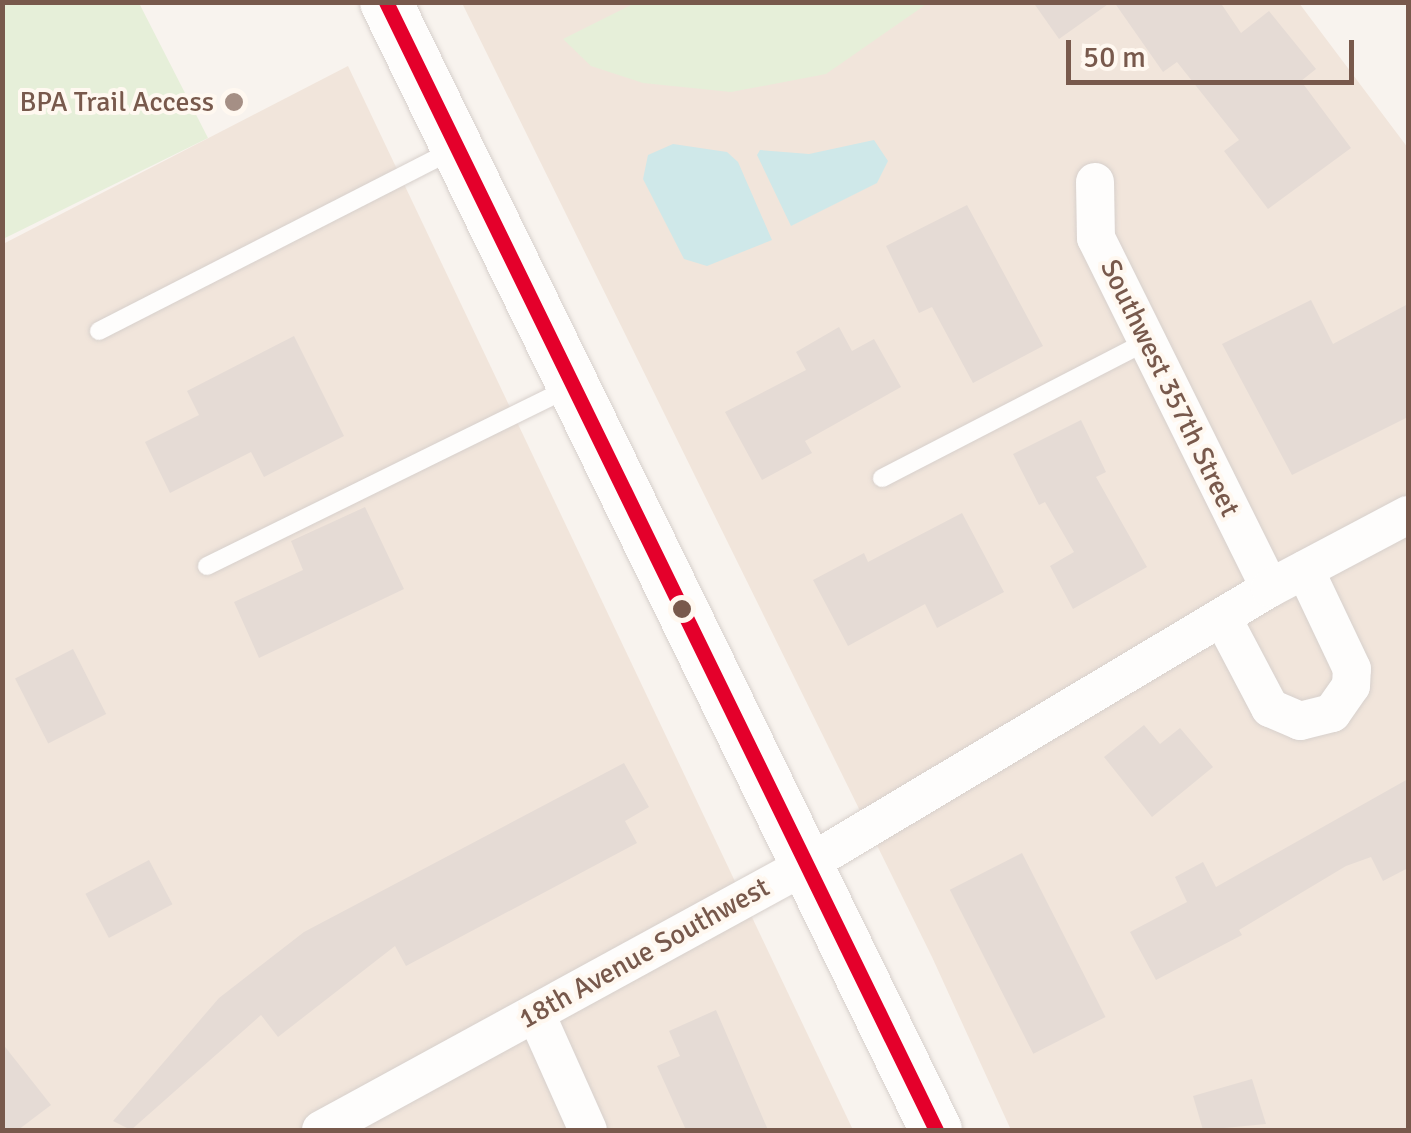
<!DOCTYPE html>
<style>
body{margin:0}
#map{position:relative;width:1411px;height:1133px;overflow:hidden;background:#f8f3ee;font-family:Signika,sans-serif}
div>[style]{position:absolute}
.residential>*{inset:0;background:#f1e5db}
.green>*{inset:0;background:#e6efd9}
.water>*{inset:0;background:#cfe8e9}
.building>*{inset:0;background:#e5dbd5;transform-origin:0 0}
.roads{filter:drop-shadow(0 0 2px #d7d0cc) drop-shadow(0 0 2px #d7d0cc)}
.lane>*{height:18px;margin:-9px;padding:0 9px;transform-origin:9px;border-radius:9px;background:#fefdfc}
.street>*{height:38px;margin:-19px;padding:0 19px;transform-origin:19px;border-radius:19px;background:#fefdfc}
.secondary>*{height:52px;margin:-26px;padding:0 26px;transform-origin:26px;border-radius:26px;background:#fefdfc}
.bus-1>*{height:15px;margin:-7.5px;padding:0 7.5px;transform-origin:7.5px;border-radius:7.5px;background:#e4002b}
.dots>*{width:28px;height:28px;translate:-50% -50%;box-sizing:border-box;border:5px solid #fff8f0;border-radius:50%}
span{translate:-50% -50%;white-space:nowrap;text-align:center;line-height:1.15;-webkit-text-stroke:8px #fff8f0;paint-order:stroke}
.poi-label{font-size:28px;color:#78594c}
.right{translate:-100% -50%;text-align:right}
.street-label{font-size:28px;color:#78594c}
.frame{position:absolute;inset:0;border:5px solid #78594c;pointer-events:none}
.scale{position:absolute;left:1066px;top:40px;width:288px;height:45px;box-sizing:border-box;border:5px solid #78594c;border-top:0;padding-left:12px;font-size:30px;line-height:35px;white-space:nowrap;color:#78594c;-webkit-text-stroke:8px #fff8f0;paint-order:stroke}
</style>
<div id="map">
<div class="residential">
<i style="clip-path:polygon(462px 3px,1299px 3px,1408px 148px,1408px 1130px,1011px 1130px,932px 957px)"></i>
<i style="clip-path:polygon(348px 66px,853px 1130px,3px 1130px,3px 244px)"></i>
</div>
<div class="green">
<i style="clip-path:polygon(3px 2px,139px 3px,208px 138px,3px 239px)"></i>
<i style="clip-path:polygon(635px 3px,635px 2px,928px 3px,826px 74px,731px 92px,643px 83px,591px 66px,563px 39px)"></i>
</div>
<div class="water">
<i style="clip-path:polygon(874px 140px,888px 161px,877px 183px,791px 226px,757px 155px,760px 150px,809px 154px)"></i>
<i style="clip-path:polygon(673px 144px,727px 152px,738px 162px,772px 240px,707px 266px,684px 259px,643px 179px,648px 155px)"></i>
</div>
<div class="building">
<i style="clip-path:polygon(1033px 2px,1111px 2px,1059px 39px)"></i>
<i style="clip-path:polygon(1114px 2px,1220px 2px,1241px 33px,1269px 11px,1316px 69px,1301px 81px,1351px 148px,1268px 209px,1224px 151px,1239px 140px,1177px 62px,1163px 72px)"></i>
<i style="clip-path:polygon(967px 205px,1043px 346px,973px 383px,932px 307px,919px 313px,886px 246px)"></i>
<i style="clip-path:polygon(1311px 300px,1333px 344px,1408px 304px,1408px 417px,1292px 475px,1222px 344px)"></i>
<i style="clip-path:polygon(839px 327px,852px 351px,874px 339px,901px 387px,805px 441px,812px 453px,762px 480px,725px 412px,806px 370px,796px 352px)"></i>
<i style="clip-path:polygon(294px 336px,344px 436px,264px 477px,251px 452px,170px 493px,145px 442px,199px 415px,187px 391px)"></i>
<i style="clip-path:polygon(1081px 420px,1106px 472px,1096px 477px,1147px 567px,1073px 609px,1050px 566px,1074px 552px,1045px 502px,1039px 505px,1013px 454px)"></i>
<i style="clip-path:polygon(365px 507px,404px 589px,259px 658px,234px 602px,303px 570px,291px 541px)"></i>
<i style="clip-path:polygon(962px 513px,1004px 592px,937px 628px,925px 604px,848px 646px,813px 580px,864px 553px,868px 562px)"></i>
<i style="left:73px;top:649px;width:73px;height:65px;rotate:63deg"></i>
<i style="clip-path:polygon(1144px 725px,1160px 744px,1180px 728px,1213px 767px,1152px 817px,1104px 757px)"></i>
<i style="clip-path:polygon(624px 763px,649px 807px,625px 821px,637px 843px,406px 966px,395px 946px,278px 1037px,261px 1015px,131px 1130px,113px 1121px,219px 998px,304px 932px)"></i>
<i style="clip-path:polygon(1408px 779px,1408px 868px,1383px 881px,1371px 857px,1346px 866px,1239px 930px,1242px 935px,1156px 980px,1130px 932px,1187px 902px,1175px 877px,1203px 862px,1216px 887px)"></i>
<i style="left:1022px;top:853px;width:184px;height:81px;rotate:63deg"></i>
<i style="left:149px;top:860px;width:50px;height:72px;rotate:62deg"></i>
<i style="clip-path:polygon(716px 1010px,768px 1130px,686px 1130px,657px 1066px,680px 1056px,669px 1031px)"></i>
<i style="clip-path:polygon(2px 1043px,51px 1105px,18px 1130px,2px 1130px)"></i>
<i style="clip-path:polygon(1252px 1079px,1266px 1124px,1203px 1130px,1193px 1096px)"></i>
</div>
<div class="roads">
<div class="lane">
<i style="left:99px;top:331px;width:399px;rotate:-27.1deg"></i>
<i style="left:882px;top:478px;width:298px;rotate:-27.3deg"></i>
<i style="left:207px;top:566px;width:405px;rotate:-26.2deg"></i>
</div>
<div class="street">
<i style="left:1095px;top:182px;width:56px;rotate:89deg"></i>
<i style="left:1096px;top:238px;width:391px;rotate:63.6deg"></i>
<i style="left:1222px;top:617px;width:103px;rotate:62.2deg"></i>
<i style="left:1270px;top:708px;width:33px;rotate:23deg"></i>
<i style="left:1300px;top:721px;width:33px;rotate:-14deg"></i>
<i style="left:1332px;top:713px;width:33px;rotate:-55deg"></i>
<i style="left:1351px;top:686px;width:17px;rotate:-87deg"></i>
<i style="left:1352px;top:669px;width:110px;rotate:-115.4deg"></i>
<i style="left:536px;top:1014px;width:127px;rotate:65.9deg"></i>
<i style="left:321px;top:1130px;width:555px;rotate:-28.64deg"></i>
<i style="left:808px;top:864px;width:538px;rotate:-30.85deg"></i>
<i style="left:1270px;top:588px;width:156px;rotate:-27.9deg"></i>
</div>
<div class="secondary">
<i style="left:386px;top:2px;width:1255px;rotate:64.01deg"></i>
</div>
</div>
<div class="bus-1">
<i style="left:386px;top:2px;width:1255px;rotate:64.01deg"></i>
</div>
<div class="dots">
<i style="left:234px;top:102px;background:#a58f85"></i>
<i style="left:682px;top:609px;background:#78594c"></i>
</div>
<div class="poi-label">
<span class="right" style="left:214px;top:102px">BPA Trail Access</span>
</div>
<div class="street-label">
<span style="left:1170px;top:388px;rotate:64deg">Southwest 357th Street</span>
<span style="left:644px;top:953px;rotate:-29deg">18th Avenue Southwest</span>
</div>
<div class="frame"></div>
<div class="scale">50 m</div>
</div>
